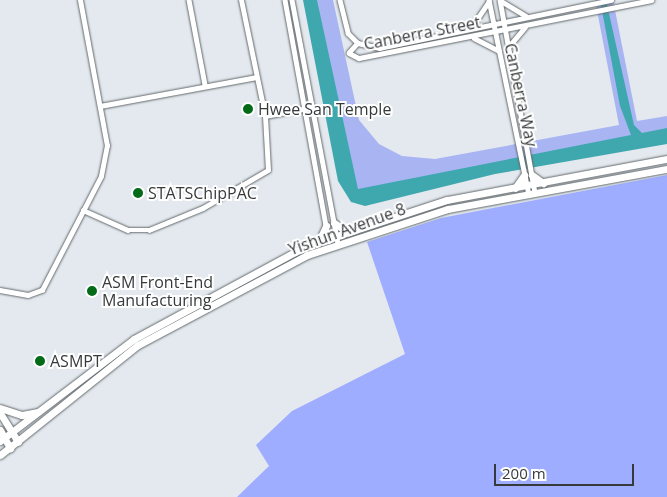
<!DOCTYPE html>
<style>
body{margin:0}
#map{position:relative;width:667px;height:497px;overflow:hidden;background:#e3e9ee;font-family:"Open Sans",sans-serif}
div>[style]{position:absolute}
.green>*{inset:0;background:#a8b5f2}
.forest>*{inset:0;background:#9eadff}
.water>*{inset:0;background:#3fa8ae}
.roads{filter:drop-shadow(0 0 1px #63696c) drop-shadow(0 0 1px #63696c)}
.street>*{height:4.5px;margin:-2.25px;padding:0 2.25px;transform-origin:2.25px;border-radius:2.25px;background:#fff}
.primary>*{height:7px;margin:-3.5px;padding:0 3.5px;transform-origin:3.5px;border-radius:3.5px;background:#fff}
.dots>*{width:14px;height:14px;translate:-50% -50%;box-sizing:border-box;border:2px solid #fff;border-radius:50%}
span{translate:-50% -50%;white-space:nowrap;text-align:center;line-height:1.15;-webkit-text-stroke:4px #fff;paint-order:stroke}
.street-label{font-size:16px;color:#373a3b}
.poi-label{font-size:16px;color:#373a3b}
.left{translate:0 -50%;text-align:left}
.scale{position:absolute;left:494px;top:464px;width:140px;height:22px;box-sizing:border-box;border:2px solid #373a3b;border-top:0;padding-left:6px;font-size:15px;line-height:18px;white-space:nowrap;color:#373a3b;-webkit-text-stroke:4px #fff;paint-order:stroke}
</style>
<div id="map">
<div class="green">
<i style="clip-path:polygon(312px 0,333px 0,359px 120px,379px 144px,402px 156px,435px 159px,619px 125px,595px 0,613px 0,637px 121px,667px 116px,667px 137px,367px 200px,347px 189px)"></i>
</div>
<div class="forest">
<i style="clip-path:polygon(667px 175px,667px 497px,237px 497px,269px 466px,256px 445px,292px 411px,405px 354px,367px 242px,441px 218px)"></i>
</div>
<div class="water">
<i style="clip-path:polygon(303px 0,317px 0,358px 189px,631px 135px,620px 106px,600px 0,606px 0,634px 125px,642px 133px,667px 128px,667px 144px,495px 174px,365px 206px,351px 202px,338px 181px)"></i>
</div>
<div class="roads">
<div class="street">
<i style="left:189px;top:0;width:86px;rotate:79.3deg"></i>
<i style="left:285px;top:0;width:245px;rotate:79.7deg"></i>
<i style="left:292px;top:0;width:248px;rotate:79.3deg"></i>
<i style="left:340px;top:0;width:34px;rotate:76deg"></i>
<i style="left:348px;top:33px;width:14px;rotate:45deg"></i>
<i style="left:358px;top:43px;width:22px;rotate:13deg"></i>
<i style="left:379px;top:48px;width:237px;rotate:-11.7deg"></i>
<i style="left:489px;top:0;width:199px;rotate:78.4deg"></i>
<i style="left:500px;top:0;width:196px;rotate:79.7deg"></i>
<i style="left:501px;top:1px;width:29px;rotate:31deg"></i>
<i style="left:471px;top:28px;width:32px;rotate:-56deg"></i>
<i style="left:474px;top:38px;width:28px;rotate:27deg"></i>
<i style="left:358px;top:43px;width:13px;rotate:132deg"></i>
<i style="left:349px;top:53px;width:11px;rotate:27deg"></i>
<i style="left:359px;top:58px;width:298px;rotate:-11.2deg"></i>
<i style="left:510px;top:45px;width:23px;rotate:-50deg"></i>
<i style="left:100px;top:106px;width:159px;rotate:-10.5deg"></i>
<i style="left:265px;top:116px;width:49px;rotate:-10.6deg"></i>
<i style="left:83px;top:210px;width:49px;rotate:24deg"></i>
<i style="left:128px;top:230px;width:21px"></i>
<i style="left:149px;top:230px;width:58px;rotate:-22.2deg"></i>
<i style="left:203px;top:208px;width:75px;rotate:-30.3deg"></i>
<i style="left:268px;top:170px;width:54px;rotate:-93.2deg"></i>
<i style="left:265px;top:116px;width:118px;rotate:-101.7deg"></i>
<i style="left:0;top:290px;width:28px;rotate:10deg"></i>
<i style="left:28px;top:295px;width:15px;rotate:-20deg"></i>
<i style="left:42px;top:290px;width:128px;rotate:-62.6deg"></i>
<i style="left:101px;top:176px;width:31px;rotate:-79deg"></i>
<i style="left:107px;top:146px;width:148px;rotate:-100.5deg"></i>
</div>
<div class="primary">
<i style="left:532px;top:175px;width:14px;rotate:36deg"></i>
<i style="left:515px;top:188px;width:16px;rotate:-55deg"></i>
<i style="left:334px;top:223px;width:17px;rotate:33deg"></i>
<i style="left:319px;top:241px;width:17px;rotate:-65deg"></i>
<i style="left:0;top:408px;width:23px;rotate:18deg"></i>
<i style="left:22px;top:415px;width:16px;rotate:-11deg"></i>
<i style="left:0;top:413px;width:34px;rotate:58deg"></i>
<i style="left:0;top:430px;width:21px;rotate:61deg"></i>
<i style="left:0;top:441px;width:168px;rotate:-37.3deg"></i>
<i style="left:134px;top:339px;width:196px;rotate:-28.4deg"></i>
<i style="left:306px;top:246px;width:148px;rotate:-18.1deg"></i>
<i style="left:447px;top:200px;width:224px;rotate:-10.6deg"></i>
<i style="left:0;top:455px;width:176px;rotate:-38.6deg"></i>
<i style="left:138px;top:345px;width:191px;rotate:-28deg"></i>
<i style="left:307px;top:255px;width:148px;rotate:-18.1deg"></i>
<i style="left:448px;top:209px;width:223px;rotate:-10.4deg"></i>
</div>
</div>
<div class="dots">
<i style="left:248px;top:109px;background:#036a17"></i>
<i style="left:138px;top:193px;background:#036a17"></i>
<i style="left:92px;top:291px;background:#036a17"></i>
<i style="left:40px;top:361px;background:#036a17"></i>
</div>
<div class="street-label">
<span style="left:422px;top:33px;rotate:-11deg">Canberra Street</span>
<span style="left:521px;top:95px;rotate:78deg">Canberra Way</span>
<span style="left:347px;top:229px;rotate:-20deg">Yishun Avenue 8</span>
</div>
<div class="poi-label">
<span class="left" style="left:258px;top:109px">Hwee San Temple</span>
<span class="left" style="left:148px;top:193px">STATSChipPAC</span>
<span class="left" style="left:102px;top:291px">ASM Front-End<br>Manufacturing</span>
<span class="left" style="left:50px;top:361px">ASMPT</span>
</div>
<div class="scale">200 m</div>
</div>
